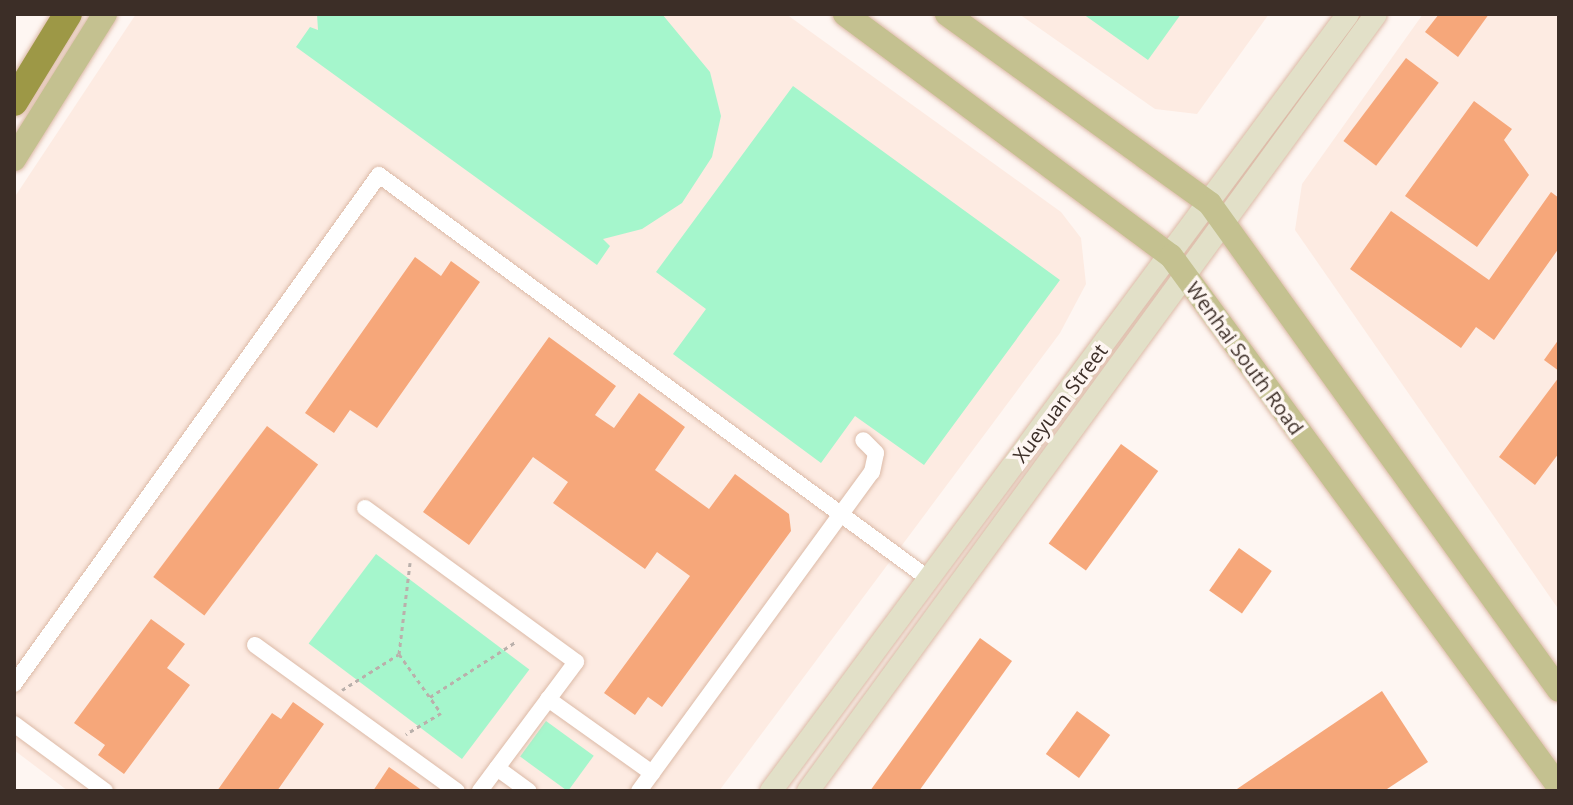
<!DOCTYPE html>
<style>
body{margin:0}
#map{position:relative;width:1573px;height:805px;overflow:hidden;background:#fef6f2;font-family:"Open Sans",sans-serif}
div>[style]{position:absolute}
.built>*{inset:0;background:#fdebe2}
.green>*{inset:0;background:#a5f6cc;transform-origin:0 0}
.building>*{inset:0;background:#f6a77a;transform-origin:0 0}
.path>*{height:3px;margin-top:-1.5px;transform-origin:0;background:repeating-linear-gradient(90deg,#bab0ab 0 4px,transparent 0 8px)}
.roads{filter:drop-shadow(0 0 2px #dcbaa7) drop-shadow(0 0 2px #dcbaa7)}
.street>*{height:16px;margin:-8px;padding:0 8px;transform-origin:8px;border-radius:8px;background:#fff}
.secondary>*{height:22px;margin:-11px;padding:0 11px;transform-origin:11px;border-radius:11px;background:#e2e0c8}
.primary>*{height:24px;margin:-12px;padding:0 12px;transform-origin:12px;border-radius:12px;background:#c4c190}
.highway>*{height:28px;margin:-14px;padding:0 14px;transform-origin:14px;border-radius:14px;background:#9d9846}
span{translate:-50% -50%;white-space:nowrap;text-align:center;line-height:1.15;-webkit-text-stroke:7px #fef6f2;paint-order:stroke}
.street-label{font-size:20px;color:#3c2e27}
.frame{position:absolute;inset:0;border:16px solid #3c2e27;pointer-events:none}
</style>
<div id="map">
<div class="built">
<i style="clip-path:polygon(136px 14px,786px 14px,1061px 212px,1081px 238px,1086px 284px,1060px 333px,719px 791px,68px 791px,14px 750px,14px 198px)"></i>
<i style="clip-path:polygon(1019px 14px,1269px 14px,1197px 114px,1155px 109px)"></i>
<i style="clip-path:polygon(1423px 14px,1559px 14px,1559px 610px,1295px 230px,1302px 184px)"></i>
</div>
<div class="green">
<i style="clip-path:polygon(317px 14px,662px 14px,710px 72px,721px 116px,712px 157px,682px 203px,642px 229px,603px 239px,610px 246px,597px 265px,296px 47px,310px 27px,318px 30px)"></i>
<i style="clip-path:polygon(1083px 14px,1181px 14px,1148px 60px)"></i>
<i style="clip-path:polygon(793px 86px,1060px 280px,924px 465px,855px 416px,821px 463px,673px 354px,706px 309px,656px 272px)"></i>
<i style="left:376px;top:554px;width:192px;height:112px;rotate:37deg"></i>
<i style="left:546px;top:721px;width:59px;height:44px;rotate:36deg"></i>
</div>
<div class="building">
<i style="clip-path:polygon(1439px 14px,1489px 14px,1458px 57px,1425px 32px)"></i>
<i style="left:1406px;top:58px;width:41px;height:104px;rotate:37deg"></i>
<i style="clip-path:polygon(1474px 101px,1512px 129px,1504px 140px,1529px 175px,1477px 247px,1405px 196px)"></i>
<i style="clip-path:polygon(1551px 192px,1559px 198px,1559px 248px,1494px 340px,1476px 327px,1461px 348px,1350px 269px,1391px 211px,1489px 280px)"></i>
<i style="clip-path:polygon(415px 257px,441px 276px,451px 261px,480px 282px,377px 428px,350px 410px,334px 433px,305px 413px)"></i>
<i style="clip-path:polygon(549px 337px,616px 386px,595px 415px,614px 428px,639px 393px,685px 427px,655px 470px,709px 509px,735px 474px,789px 514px,791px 531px,662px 707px,648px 697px,635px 715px,604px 693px,690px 576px,657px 552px,645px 569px,553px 503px,568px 482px,533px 457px,469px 545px,423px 512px)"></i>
<i style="clip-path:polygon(1559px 339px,1559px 371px,1544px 360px)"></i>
<i style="clip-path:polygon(1559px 377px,1559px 453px,1535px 485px,1499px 457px)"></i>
<i style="left:267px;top:426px;width:64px;height:189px;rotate:37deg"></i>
<i style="left:1121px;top:444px;width:46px;height:123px;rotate:36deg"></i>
<i style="left:1239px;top:548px;width:40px;height:52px;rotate:35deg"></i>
<i style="clip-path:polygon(151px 619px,185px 644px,167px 668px,190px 685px,124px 774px,98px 755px,105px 745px,74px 723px)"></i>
<i style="clip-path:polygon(980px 638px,1012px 661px,919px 791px,870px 791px)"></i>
<i style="clip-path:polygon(1382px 691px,1428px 762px,1384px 791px,1234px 791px)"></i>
<i style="clip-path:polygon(293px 702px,324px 724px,277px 791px,217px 791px,272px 713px,281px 719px)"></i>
<i style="left:1077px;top:711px;width:41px;height:53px;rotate:36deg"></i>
<i style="clip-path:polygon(389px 767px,423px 791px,373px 791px)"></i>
</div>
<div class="path">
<i style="left:399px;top:654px;width:92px;rotate:-83.1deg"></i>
<i style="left:342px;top:690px;width:67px;rotate:-32.3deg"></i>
<i style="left:399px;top:654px;width:72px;rotate:54.6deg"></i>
<i style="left:441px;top:713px;width:41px;rotate:149deg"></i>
<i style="left:430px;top:697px;width:103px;rotate:-32.8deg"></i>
</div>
<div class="roads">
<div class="street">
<i style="left:365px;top:508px;width:261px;rotate:36.1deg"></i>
<i style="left:576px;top:662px;width:161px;rotate:126.7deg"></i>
<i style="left:255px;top:645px;width:249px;rotate:35.9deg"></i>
<i style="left:14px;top:684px;width:626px;rotate:-54.36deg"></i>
<i style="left:379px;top:175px;width:682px;rotate:36.3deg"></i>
<i style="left:548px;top:699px;width:128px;rotate:35.4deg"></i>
<i style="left:14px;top:724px;width:113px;rotate:36.4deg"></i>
<i style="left:497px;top:768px;width:39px;rotate:36deg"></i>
<i style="left:639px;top:791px;width:395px;rotate:-53.9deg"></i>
<i style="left:872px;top:472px;width:19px;rotate:-78deg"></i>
<i style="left:876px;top:453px;width:18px;rotate:-135deg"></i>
</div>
<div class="secondary">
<i style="left:771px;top:791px;width:968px;rotate:-53.4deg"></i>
<i style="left:808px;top:791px;width:962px;rotate:-53.83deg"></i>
</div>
<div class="primary">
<i style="left:845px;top:14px;width:406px;rotate:36.6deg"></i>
<i style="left:1171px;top:256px;width:658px;rotate:53.84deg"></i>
<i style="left:947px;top:14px;width:324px;rotate:35.8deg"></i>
<i style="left:1210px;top:204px;width:598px;rotate:54.32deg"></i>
<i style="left:14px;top:159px;width:171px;rotate:-57.9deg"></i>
</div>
<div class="highway">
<i style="left:14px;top:102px;width:103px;rotate:-58.5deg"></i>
</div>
</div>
<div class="street-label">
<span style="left:1245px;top:358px;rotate:54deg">Wenhai South Road</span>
<span style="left:1060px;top:403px;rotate:-53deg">Xueyuan Street</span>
</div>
<div class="frame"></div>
</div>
